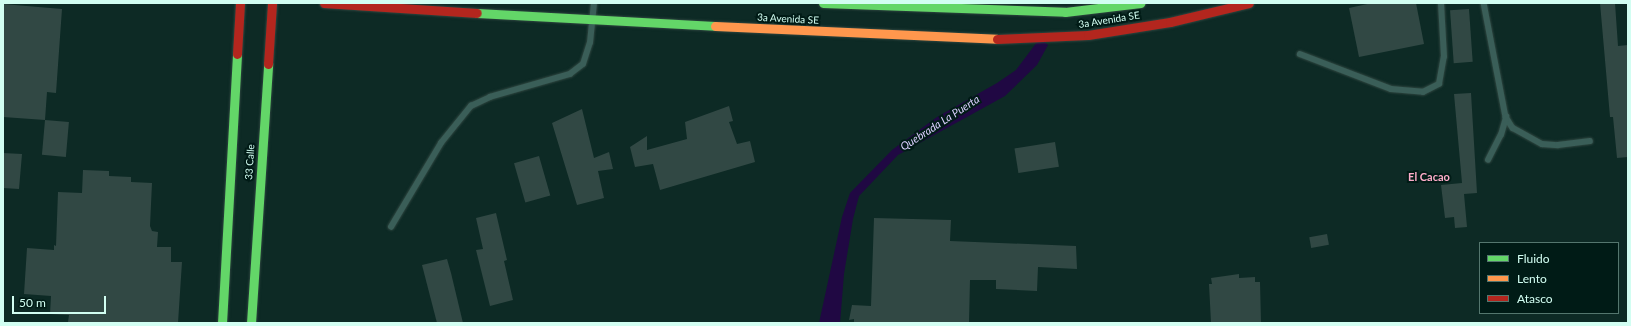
<!DOCTYPE html>
<style>
body{margin:0}
#map{position:relative;width:1631px;height:326px;overflow:hidden;background:#0d2a25;font-family:Lato,sans-serif}
div>[style]{position:absolute}
.water>*{inset:0;background:#200843}
.building>*{inset:0;background:#314844;transform-origin:0 0}
.roads{filter:drop-shadow(0 0 1px #2f4640) drop-shadow(0 0 1px #2f4640)}
.lane>*{height:5.5px;margin:-2.75px;padding:0 2.75px;transform-origin:2.75px;border-radius:2.75px;background:#3a5e58}
.fast>*{height:9px;margin:-4.5px;padding:0 4.5px;transform-origin:4.5px;border-radius:4.5px;background:#63d668}
.slow>*{height:9px;margin:-4.5px;padding:0 4.5px;transform-origin:4.5px;border-radius:4.5px;background:#ff974d}
.jam>*{height:9px;margin:-4.5px;padding:0 4.5px;transform-origin:4.5px;border-radius:4.5px;background:#b3261e}
span{translate:-50% -50%;white-space:nowrap;text-align:center;line-height:1.15;-webkit-text-stroke:4px #001b16;paint-order:stroke}
.street-label{font-size:10px;color:#d2fef2}
.water-label{font-size:11px;color:#dbcfff;font-style:italic}
.neighbourhood-label{font-size:11px;color:#fdacc9;font-weight:700}
.frame{position:absolute;inset:0;border:4px solid #d2fef2;pointer-events:none}
.legend{position:absolute;left:1479px;top:242px;width:140px;height:72px;box-sizing:border-box;background:#001b16;border:1px solid #54766e;margin:0;padding:5px 7px;list-style:none;font-size:12px;color:#d2fef2}
.legend li{display:flex;align-items:center;gap:8px;height:20px}
.legend b{width:20px;border:1px solid #54766e}
.scale{position:absolute;left:12px;top:296px;width:94px;height:18px;box-sizing:border-box;border:2px solid #d2fef2;border-top:0;padding-left:5px;font-size:12px;line-height:14px;white-space:nowrap;color:#d2fef2;-webkit-text-stroke:3px #001b16;paint-order:stroke}
</style>
<div id="map">
<div class="water">
<i style="clip-path:polygon(1040px 38px,1048px 45px,1037px 65px,1005px 96px,898px 155px,859px 196px,853px 219px,844px 274px,840px 323px,819px 323px,842px 217px,850px 193px,892px 150px,937px 117px,997px 83px,1016px 70px)"></i>
</div>
<div class="building">
<i style="clip-path:polygon(1372px 3px,1416px 3px,1424px 44px,1359px 57px,1349px 8px)"></i>
<i style="clip-path:polygon(1600px 3px,1615px 3px,1618px 46px,1628px 45px,1628px 157px,1617px 158px,1613px 117px,1610px 117px)"></i>
<i style="clip-path:polygon(3px 4px,62px 9px,56px 93px,47px 92px,45px 120px,3px 117px)"></i>
<i style="left:1469px;top:9px;width:53px;height:19px;rotate:86deg"></i>
<i style="clip-path:polygon(1471px 93px,1477px 193px,1464px 194px,1467px 227px,1455px 228px,1454px 217px,1445px 218px,1441px 185px,1462px 183px,1454px 94px)"></i>
<i style="clip-path:polygon(729px 106px,733px 121px,729px 122px,737px 144px,750px 141px,755px 162px,660px 190px,653px 164px,635px 167px,630px 147px,647px 136px,647px 150px,687px 139px,685px 122px)"></i>
<i style="clip-path:polygon(582px 109px,594px 158px,609px 152px,613px 169px,598px 171px,604px 198px,577px 205px,552px 123px)"></i>
<i style="left:45px;top:120px;width:24px;height:35px;rotate:5deg"></i>
<i style="left:1055px;top:142px;width:25px;height:41px;rotate:81deg"></i>
<i style="clip-path:polygon(3px 153px,22px 154px,19px 189px,3px 188px)"></i>
<i style="left:539px;top:156px;width:41px;height:26px;rotate:74deg"></i>
<i style="clip-path:polygon(83px 170px,109px 171px,109px 176px,131px 177px,131px 182px,152px 183px,150px 226px,152px 231px,158px 232px,157px 247px,171px 247px,171px 262px,182px 262px,178px 323px,68px 322px,69px 315px,50px 314px,51px 296px,24px 294px,27px 248px,54px 250px,54px 245px,56px 246px,58px 192px,82px 193px)"></i>
<i style="clip-path:polygon(496px 213px,507px 260px,504px 261px,513px 300px,490px 306px,476px 250px,483px 249px,476px 218px)"></i>
<i style="clip-path:polygon(874px 218px,951px 220px,950px 241px,1076px 246px,1077px 269px,1038px 267px,1037px 291px,996px 289px,996px 280px,970px 280px,969px 323px,854px 323px,854px 319px,849px 320px,852px 305px,871px 306px)"></i>
<i style="left:1327px;top:234px;width:11px;height:18px;rotate:80deg"></i>
<i style="clip-path:polygon(447px 259px,451px 273px,463px 323px,437px 323px,422px 265px)"></i>
<i style="clip-path:polygon(1239px 274px,1239px 278px,1255px 277px,1255px 282px,1260px 282px,1261px 323px,1211px 323px,1209px 284px,1212px 284px,1211px 278px)"></i>
</div>
<div class="roads">
<div class="lane">
<i style="left:1484px;top:3px;width:116px;rotate:79.1deg"></i>
<i style="left:1506px;top:117px;width:13px;rotate:58deg"></i>
<i style="left:1513px;top:128px;width:33px;rotate:29deg"></i>
<i style="left:1542px;top:144px;width:16px;rotate:4deg"></i>
<i style="left:1558px;top:145px;width:32px;rotate:-7deg"></i>
<i style="left:1300px;top:54px;width:97px;rotate:21deg"></i>
<i style="left:1391px;top:89px;width:32px;rotate:5deg"></i>
<i style="left:1423px;top:92px;width:18px;rotate:-27deg"></i>
<i style="left:1439px;top:84px;width:27px;rotate:-80deg"></i>
<i style="left:1444px;top:57px;width:54px;rotate:-93.2deg"></i>
<i style="left:1488px;top:160px;width:28px;rotate:-63deg"></i>
<i style="left:1501px;top:135px;width:19px;rotate:-74deg"></i>
<i style="left:391px;top:227px;width:98px;rotate:-59.2deg"></i>
<i style="left:441px;top:143px;width:48px;rotate:-51deg"></i>
<i style="left:471px;top:106px;width:21px;rotate:-25deg"></i>
<i style="left:490px;top:97px;width:83px;rotate:-16deg"></i>
<i style="left:570px;top:74px;width:16px;rotate:-38deg"></i>
<i style="left:583px;top:64px;width:22px;rotate:-72deg"></i>
<i style="left:590px;top:43px;width:40px;rotate:-84.3deg"></i>
</div>
<div class="fast">
<i style="left:823px;top:3px;width:242px;rotate:2.1deg"></i>
<i style="left:1065px;top:12px;width:76px;rotate:-6.8deg"></i>
<i style="left:477px;top:13px;width:238px;rotate:3.1deg"></i>
<i style="left:222px;top:323px;width:269px;rotate:-86.8deg"></i>
<i style="left:251px;top:323px;width:260px;rotate:-86.2deg"></i>
</div>
<div class="slow">
<i style="left:715px;top:26px;width:282px;rotate:2.6deg"></i>
</div>
<div class="jam">
<i style="left:324px;top:3px;width:153px;rotate:3.7deg"></i>
<i style="left:997px;top:39px;width:91px;rotate:-2.5deg"></i>
<i style="left:1088px;top:35px;width:83px;rotate:-9deg"></i>
<i style="left:1170px;top:22px;width:81px;rotate:-13.5deg"></i>
<i style="left:237px;top:54px;width:51px;rotate:-86.6deg"></i>
<i style="left:268px;top:64px;width:61px;rotate:-86.2deg"></i>
</div>
</div>
<div class="street-label">
<span style="left:788px;top:19px;rotate:3deg">3a Avenida SE</span>
<span style="left:1109px;top:20px;rotate:-9deg">3a Avenida SE</span>
<span style="left:250px;top:162px;rotate:-86deg">33 Calle</span>
</div>
<div class="water-label">
<span style="left:940px;top:123px;rotate:-33deg">Quebrada La Puerta</span>
</div>
<div class="neighbourhood-label">
<span style="left:1429px;top:177px">El Cacao</span>
</div>
<div class="frame"></div>
<ul class="legend">
<li><b style="height:5px;background:#63d668"></b>Fluido</li>
<li><b style="height:5px;background:#ff974d"></b>Lento</li>
<li><b style="height:5px;background:#b3261e"></b>Atasco</li>
</ul>
<div class="scale">50 m</div>
</div>
